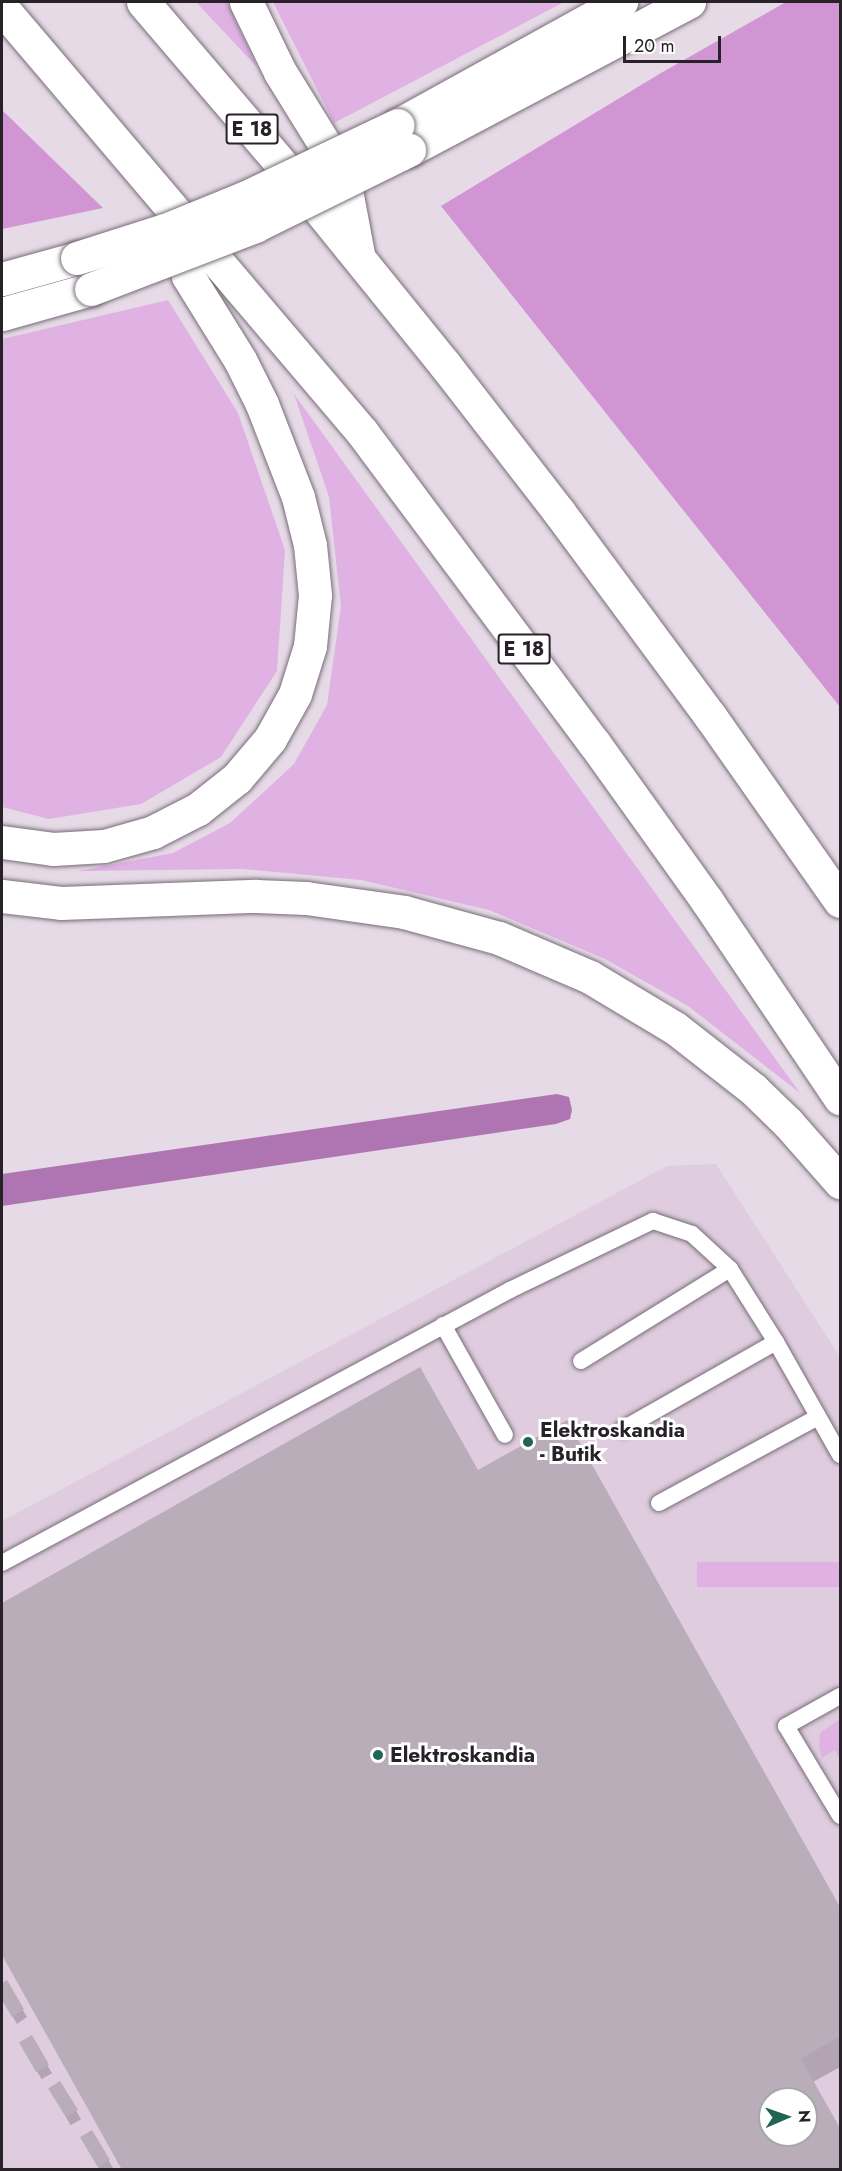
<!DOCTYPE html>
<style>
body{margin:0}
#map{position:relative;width:842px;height:2171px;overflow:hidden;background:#e6dae7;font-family:Jost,sans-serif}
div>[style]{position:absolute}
.built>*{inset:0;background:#dfcddf}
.green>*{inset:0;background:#e0b1e3;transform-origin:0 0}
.forest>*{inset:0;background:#d195d4}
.water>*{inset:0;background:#af75b2}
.shadow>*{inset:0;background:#0003;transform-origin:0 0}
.building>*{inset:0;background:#b9adb9;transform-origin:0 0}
.roads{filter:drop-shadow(0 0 2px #786d79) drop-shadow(0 0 2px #786d79)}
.service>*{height:16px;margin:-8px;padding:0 8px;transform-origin:8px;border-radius:8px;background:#fff}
.secondary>*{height:33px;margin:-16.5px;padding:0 16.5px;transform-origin:16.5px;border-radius:16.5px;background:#fff}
.motorway>*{height:33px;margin:-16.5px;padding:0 16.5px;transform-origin:16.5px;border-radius:16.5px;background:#fff}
.bridges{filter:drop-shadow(0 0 2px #786d79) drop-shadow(0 0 2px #786d79)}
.secondary-bridge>*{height:33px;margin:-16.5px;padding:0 16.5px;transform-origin:16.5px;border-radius:16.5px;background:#fff}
.dots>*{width:16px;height:16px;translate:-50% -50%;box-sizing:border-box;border:3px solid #fff;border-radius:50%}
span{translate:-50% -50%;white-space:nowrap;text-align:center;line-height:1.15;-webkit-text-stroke:6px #fff;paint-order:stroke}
.shield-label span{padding:2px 4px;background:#fff;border:2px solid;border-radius:4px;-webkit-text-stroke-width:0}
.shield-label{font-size:20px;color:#262227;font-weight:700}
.poi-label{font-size:21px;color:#262227;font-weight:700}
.left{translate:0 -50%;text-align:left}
.frame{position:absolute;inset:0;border:3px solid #262227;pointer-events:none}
.north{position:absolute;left:758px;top:2087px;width:60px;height:60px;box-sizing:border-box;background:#fff;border:2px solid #a8a7a9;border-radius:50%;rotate:88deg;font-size:16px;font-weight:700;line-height:24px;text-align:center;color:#262227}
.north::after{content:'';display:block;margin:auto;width:21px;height:27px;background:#216454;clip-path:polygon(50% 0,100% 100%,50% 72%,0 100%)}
.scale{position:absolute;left:623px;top:36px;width:98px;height:27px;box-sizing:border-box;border:3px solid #262227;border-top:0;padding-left:8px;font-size:18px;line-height:21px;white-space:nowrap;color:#262227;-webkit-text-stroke:4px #fff;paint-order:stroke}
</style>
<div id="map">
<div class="built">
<i style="clip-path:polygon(evenodd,716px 1164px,840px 1357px,840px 2169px,2px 2170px,2px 1521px,667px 1166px,716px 1164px,770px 2099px,806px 2099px,806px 2135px,770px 2135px,770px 2099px)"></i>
</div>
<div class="green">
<i style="clip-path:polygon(196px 2px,227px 2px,257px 67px)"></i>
<i style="clip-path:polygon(273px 2px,564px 2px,334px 123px)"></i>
<i style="clip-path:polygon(168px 300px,238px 413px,285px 550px,277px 671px,221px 757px,141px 804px,49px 819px,2px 807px,2px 339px)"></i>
<i style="clip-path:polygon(294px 394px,800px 1093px,688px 1006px,605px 959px,489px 910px,361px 880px,242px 869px,78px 871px,173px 853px,230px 823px,294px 764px,327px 705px,341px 606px,329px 497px)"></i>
<i style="left:840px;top:1562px;width:25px;height:143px;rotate:90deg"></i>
<i style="clip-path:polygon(840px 1719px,840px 1759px,835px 1750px,822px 1758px,819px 1747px,820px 1733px)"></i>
</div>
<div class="forest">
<i style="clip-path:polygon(786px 2px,840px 2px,840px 707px,441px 206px,661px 73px)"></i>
<i style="clip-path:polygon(2px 110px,103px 208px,2px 229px)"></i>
</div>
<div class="water">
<i style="clip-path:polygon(557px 1094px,569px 1097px,572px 1110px,570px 1119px,556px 1124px,2px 1206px,2px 1174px)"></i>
</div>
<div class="shadow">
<i style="clip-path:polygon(evenodd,420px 1369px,478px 1472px,566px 1422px,840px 1909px,840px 2067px,813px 2082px,840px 2131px,840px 2170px,124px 2170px,2px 1952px,2px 1605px,420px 1369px,770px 2099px,806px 2099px,806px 2135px,770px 2135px,770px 2099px)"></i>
<i style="clip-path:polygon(6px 1982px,27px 2017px,17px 2024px,2px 1998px,2px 1984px)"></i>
<i style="left:31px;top:2037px;width:42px;height:12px;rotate:60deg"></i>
<i style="left:60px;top:2083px;width:42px;height:12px;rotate:60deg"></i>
<i style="clip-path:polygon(92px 2132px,113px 2168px,111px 2170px,100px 2170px,82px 2139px)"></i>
</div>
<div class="building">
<i style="clip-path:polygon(evenodd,420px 1367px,478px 1470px,567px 1420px,840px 1907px,840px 2036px,801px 2059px,840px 2128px,840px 2170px,122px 2170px,2px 1955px,2px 1603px,420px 1367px,770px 2099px,806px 2099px,806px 2135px,770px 2135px,770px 2099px)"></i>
<i style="clip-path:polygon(7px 1980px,24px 2009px,12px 2017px,2px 2000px,2px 1983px)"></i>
<i style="left:32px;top:2035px;width:34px;height:15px;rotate:60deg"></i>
<i style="left:60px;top:2081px;width:34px;height:14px;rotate:58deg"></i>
<i style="left:92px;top:2130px;width:35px;height:14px;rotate:59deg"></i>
</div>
<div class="roads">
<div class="service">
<i style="left:443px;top:1325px;width:126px;rotate:60.6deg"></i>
<i style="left:581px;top:1361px;width:175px;rotate:-31.7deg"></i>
<i style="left:623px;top:1429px;width:176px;rotate:-29.6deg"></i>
<i style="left:659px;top:1503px;width:181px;rotate:-28.4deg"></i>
<i style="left:2px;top:1563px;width:577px;rotate:-28.25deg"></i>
<i style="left:510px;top:1290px;width:159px;rotate:-25.8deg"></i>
<i style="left:653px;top:1221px;width:41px;rotate:18.4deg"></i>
<i style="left:692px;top:1234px;width:52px;rotate:42.6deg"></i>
<i style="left:730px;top:1269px;width:86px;rotate:57.8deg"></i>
<i style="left:776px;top:1342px;width:130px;rotate:60.5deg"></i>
<i style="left:840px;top:1696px;width:62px;rotate:150.9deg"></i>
<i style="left:786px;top:1726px;width:105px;rotate:59deg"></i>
</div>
<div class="secondary">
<i style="left:398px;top:125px;width:255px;rotate:-28.9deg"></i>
<i style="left:409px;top:150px;width:317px;rotate:-27.9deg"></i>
<i style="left:2px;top:279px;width:78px;rotate:-15.6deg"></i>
<i style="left:2px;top:314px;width:92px;rotate:-15.7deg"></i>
</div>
<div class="motorway">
<i style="left:143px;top:2px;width:250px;rotate:49.5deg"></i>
<i style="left:305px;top:192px;width:223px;rotate:51deg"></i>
<i style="left:445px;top:365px;width:186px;rotate:52.2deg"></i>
<i style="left:559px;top:512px;width:254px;rotate:53.5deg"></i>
<i style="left:710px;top:716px;width:226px;rotate:54.9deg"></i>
<i style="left:246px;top:2px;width:78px;rotate:64.1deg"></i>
<i style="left:280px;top:72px;width:120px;rotate:58.3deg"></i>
<i style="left:343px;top:174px;width:81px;rotate:79.4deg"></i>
<i style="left:2px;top:8px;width:556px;rotate:49.67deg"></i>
<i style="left:362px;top:432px;width:388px;rotate:53.3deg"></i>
<i style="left:594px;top:743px;width:194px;rotate:54.4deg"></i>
<i style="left:707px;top:901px;width:238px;rotate:56deg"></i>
<i style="left:2px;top:842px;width:51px;rotate:7.8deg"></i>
<i style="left:53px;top:849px;width:51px;rotate:-3.4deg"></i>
<i style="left:104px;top:846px;width:51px;rotate:-15.9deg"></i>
<i style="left:153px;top:832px;width:51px;rotate:-27.1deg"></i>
<i style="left:198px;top:809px;width:50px;rotate:-38.5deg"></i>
<i style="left:237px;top:778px;width:51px;rotate:-49.8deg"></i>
<i style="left:270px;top:739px;width:51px;rotate:-60.9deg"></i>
<i style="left:295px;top:694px;width:50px;rotate:-72.6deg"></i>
<i style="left:310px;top:646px;width:51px;rotate:-84.4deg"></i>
<i style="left:315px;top:595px;width:50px;rotate:-95.7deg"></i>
<i style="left:310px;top:545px;width:49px;rotate:-104deg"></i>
<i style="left:298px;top:497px;width:100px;rotate:-111.2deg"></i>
<i style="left:262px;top:404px;width:49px;rotate:-116.6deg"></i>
<i style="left:240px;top:360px;width:99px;rotate:-121.8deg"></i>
<i style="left:188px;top:276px;width:49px;rotate:-97deg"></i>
<i style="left:2px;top:896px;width:59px;rotate:6.8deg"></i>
<i style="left:61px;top:903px;width:195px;rotate:-2.1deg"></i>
<i style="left:256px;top:896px;width:50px;rotate:2.3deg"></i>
<i style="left:306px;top:898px;width:99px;rotate:8.1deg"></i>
<i style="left:404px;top:912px;width:98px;rotate:15.3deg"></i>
<i style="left:499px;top:938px;width:99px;rotate:23.2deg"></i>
<i style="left:590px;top:977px;width:99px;rotate:31deg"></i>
<i style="left:675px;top:1028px;width:99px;rotate:38deg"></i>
<i style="left:753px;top:1089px;width:49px;rotate:44.2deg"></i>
<i style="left:788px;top:1123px;width:79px;rotate:48.6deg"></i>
</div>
</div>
<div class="bridges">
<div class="secondary-bridge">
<i style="left:77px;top:258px;width:92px;rotate:-17.7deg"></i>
<i style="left:165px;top:230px;width:85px;rotate:-22.1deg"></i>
<i style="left:244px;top:198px;width:170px;rotate:-25.4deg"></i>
<i style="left:91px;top:289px;width:176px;rotate:-21deg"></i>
<i style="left:255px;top:226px;width:172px;rotate:-26.3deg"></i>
</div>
</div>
<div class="dots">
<i style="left:528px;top:1442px;background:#216454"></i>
<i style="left:378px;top:1755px;background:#216454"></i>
</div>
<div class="shield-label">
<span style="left:252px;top:129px">E 18</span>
<span style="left:524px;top:649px">E 18</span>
</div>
<div class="poi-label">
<span class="left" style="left:540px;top:1442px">Elektroskandia<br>- Butik</span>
<span class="left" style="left:390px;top:1755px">Elektroskandia</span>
</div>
<div class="frame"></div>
<div class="north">N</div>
<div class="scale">20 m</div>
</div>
